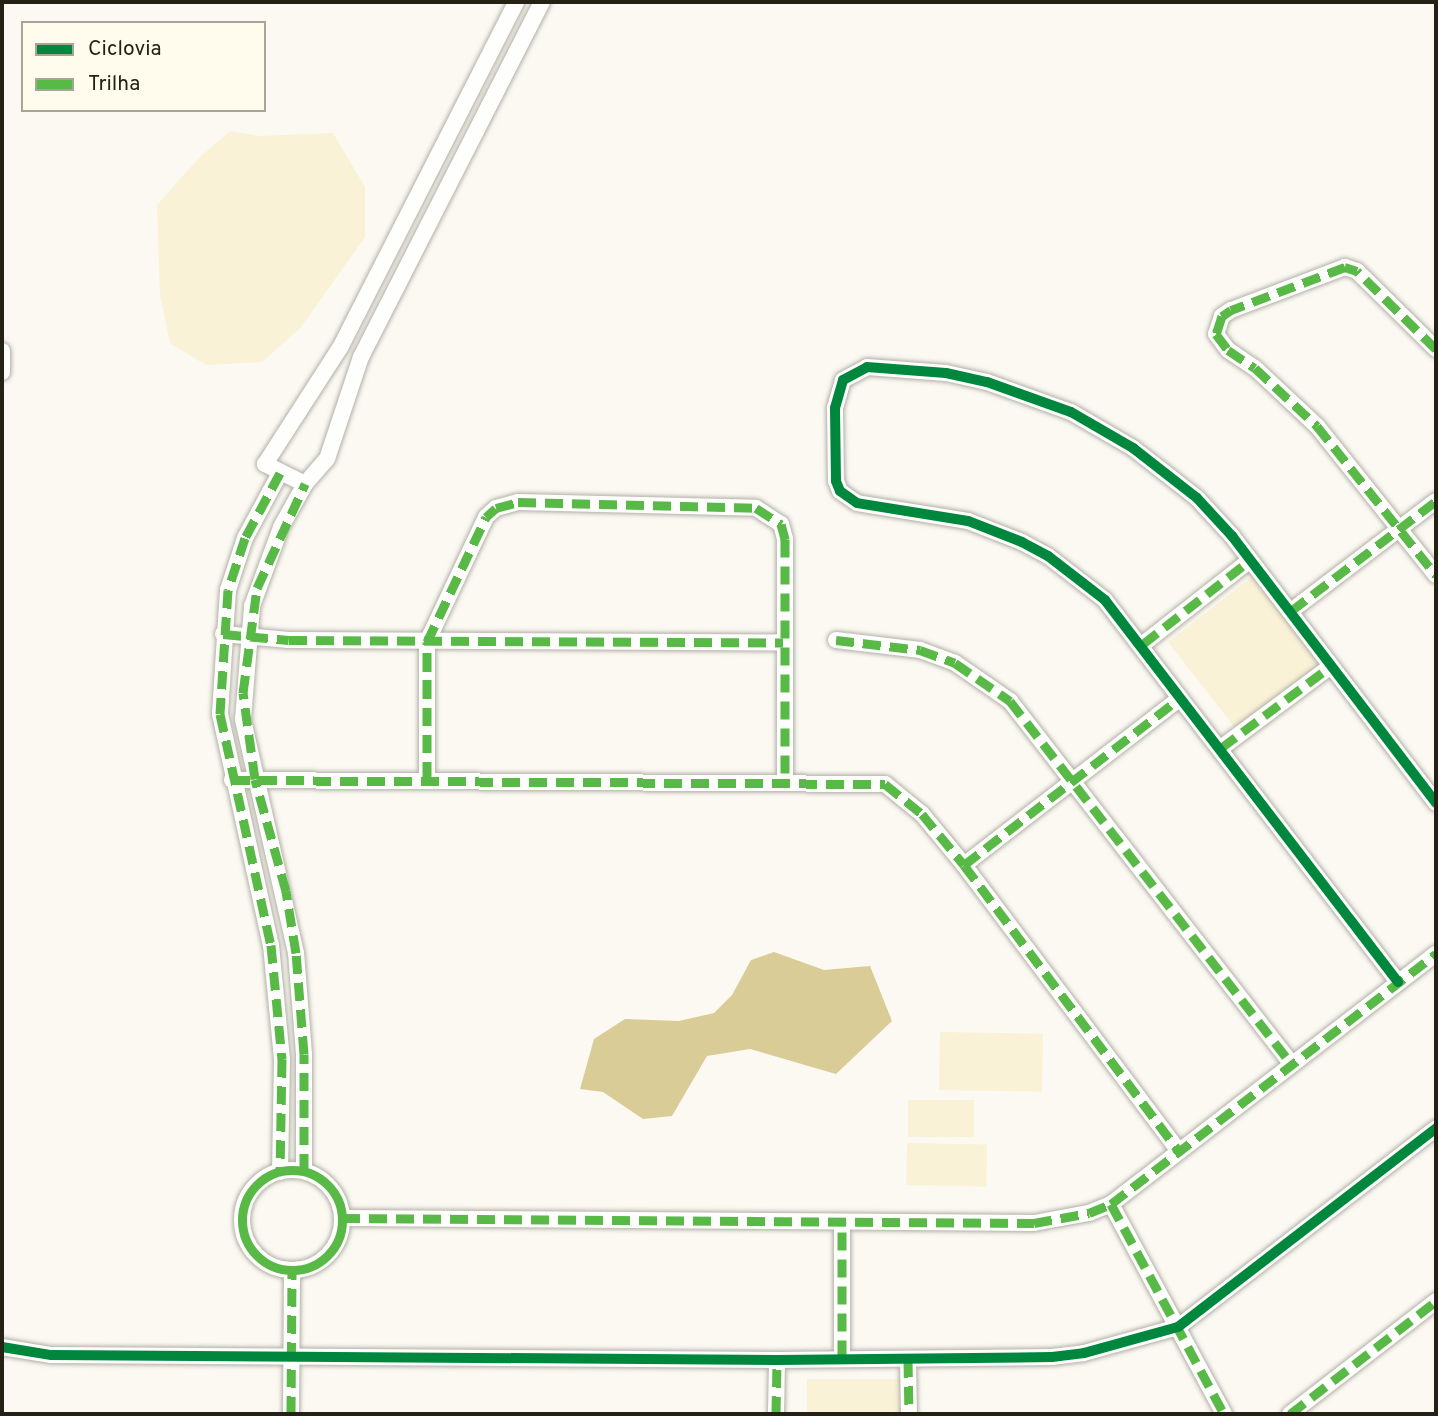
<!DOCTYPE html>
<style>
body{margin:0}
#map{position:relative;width:1438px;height:1416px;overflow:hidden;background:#fbf9f2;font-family:Overpass,sans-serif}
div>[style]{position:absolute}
.green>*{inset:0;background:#f9f2d6;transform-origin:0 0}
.water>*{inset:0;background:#d9cc96}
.roads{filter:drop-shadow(0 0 2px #b2b0a7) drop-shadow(0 0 2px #b2b0a7)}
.minor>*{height:16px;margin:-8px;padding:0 8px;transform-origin:8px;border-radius:8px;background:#fefefd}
.minor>.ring{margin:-8px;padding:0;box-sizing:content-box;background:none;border:16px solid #fefefd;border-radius:50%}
.quiet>*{height:9px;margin-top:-4.5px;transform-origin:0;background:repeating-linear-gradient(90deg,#58b947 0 18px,transparent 0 27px)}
.quiet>.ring{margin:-4.5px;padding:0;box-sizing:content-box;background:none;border:9px solid #58b947;border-radius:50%}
.cycleway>*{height:10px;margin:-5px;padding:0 5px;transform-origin:5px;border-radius:5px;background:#00873e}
span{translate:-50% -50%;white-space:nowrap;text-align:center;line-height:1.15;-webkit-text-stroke:5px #fffcee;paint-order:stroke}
.frame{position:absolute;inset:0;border:4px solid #252215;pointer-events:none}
.legend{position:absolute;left:21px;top:21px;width:245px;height:91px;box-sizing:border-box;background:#fffcee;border:2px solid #a8a597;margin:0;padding:9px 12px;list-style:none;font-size:21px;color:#252215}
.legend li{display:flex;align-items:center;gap:14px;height:35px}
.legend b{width:35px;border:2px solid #a8a597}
</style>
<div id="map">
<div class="green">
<i style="clip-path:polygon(230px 131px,259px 136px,333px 133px,365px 187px,365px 237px,301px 327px,262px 362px,206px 365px,170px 343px,160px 295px,157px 205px,199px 158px)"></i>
<i style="left:1258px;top:572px;width:113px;height:114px;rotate:52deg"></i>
<i style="left:940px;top:1032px;width:103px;height:58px;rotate:1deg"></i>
<i style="left:908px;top:1100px;width:66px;height:37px"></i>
<i style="left:907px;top:1143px;width:80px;height:42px;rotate:1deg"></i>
<i style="left:902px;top:1379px;width:35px;height:95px;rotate:90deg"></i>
</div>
<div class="water">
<i style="clip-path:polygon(774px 952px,824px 970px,870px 966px,892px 1021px,836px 1074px,750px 1049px,707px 1056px,672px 1116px,643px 1119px,603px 1092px,580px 1089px,594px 1039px,625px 1019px,679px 1021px,714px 1013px,732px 995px,751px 960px)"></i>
</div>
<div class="roads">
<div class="minor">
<i style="left:1436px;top:349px;width:111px;rotate:-135.4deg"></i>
<i style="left:1357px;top:271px;width:13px;rotate:-162deg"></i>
<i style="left:1345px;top:267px;width:122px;rotate:159.3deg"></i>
<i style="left:1231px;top:310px;width:11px;rotate:146deg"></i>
<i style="left:1222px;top:316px;width:19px;rotate:108deg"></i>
<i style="left:1216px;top:334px;width:20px;rotate:53deg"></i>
<i style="left:1228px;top:350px;width:32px;rotate:34deg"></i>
<i style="left:1255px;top:368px;width:85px;rotate:43.1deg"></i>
<i style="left:1317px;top:426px;width:191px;rotate:51.4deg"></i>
<i style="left:2px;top:351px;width:21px;rotate:90deg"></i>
<i style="left:280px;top:473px;width:74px;rotate:118.3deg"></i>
<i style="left:245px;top:538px;width:55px;rotate:108.1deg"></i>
<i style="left:228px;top:590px;width:124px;rotate:93.7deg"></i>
<i style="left:220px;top:714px;width:237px;rotate:77.6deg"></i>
<i style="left:271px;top:945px;width:115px;rotate:84.5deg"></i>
<i style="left:282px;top:1059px;width:113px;rotate:91deg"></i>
<i style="left:305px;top:484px;width:45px;rotate:-153.4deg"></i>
<i style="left:265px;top:464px;width:140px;rotate:-57.2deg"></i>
<i style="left:341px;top:346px;width:386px;rotate:-63deg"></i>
<i style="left:1291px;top:611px;width:182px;rotate:-37.2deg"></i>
<i style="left:223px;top:634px;width:66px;rotate:5.2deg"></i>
<i style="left:289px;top:640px;width:494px;rotate:0.3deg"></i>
<i style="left:836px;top:640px;width:85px;rotate:6.8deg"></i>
<i style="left:920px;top:650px;width:37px;rotate:20deg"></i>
<i style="left:955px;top:663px;width:67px;rotate:34.6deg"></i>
<i style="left:1010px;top:701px;width:458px;rotate:52.2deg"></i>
<i style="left:1143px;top:644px;width:135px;rotate:-38.1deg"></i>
<i style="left:1221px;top:748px;width:137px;rotate:-36.7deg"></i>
<i style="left:427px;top:779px;width:137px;rotate:-90deg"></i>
<i style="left:427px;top:642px;width:138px;rotate:-64.7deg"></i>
<i style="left:486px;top:517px;width:13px;rotate:-42deg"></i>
<i style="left:496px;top:508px;width:23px;rotate:-15deg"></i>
<i style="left:518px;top:502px;width:238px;rotate:1.4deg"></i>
<i style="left:756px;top:508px;width:30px;rotate:33deg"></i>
<i style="left:781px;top:524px;width:16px;rotate:75deg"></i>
<i style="left:785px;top:539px;width:242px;rotate:90deg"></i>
<i style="left:232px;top:780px;width:653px;rotate:0.35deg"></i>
<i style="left:885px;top:784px;width:48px;rotate:39deg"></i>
<i style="left:922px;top:814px;width:66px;rotate:50.5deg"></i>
<i style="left:964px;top:865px;width:358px;rotate:53.1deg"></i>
<i style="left:964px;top:865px;width:273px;rotate:-37.7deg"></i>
<i style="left:1398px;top:982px;width:481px;rotate:-127.5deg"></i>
<i style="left:1105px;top:600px;width:72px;rotate:-142.3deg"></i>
<i style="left:1048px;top:556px;width:30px;rotate:-152deg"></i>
<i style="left:1022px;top:542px;width:58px;rotate:-158.7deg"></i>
<i style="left:968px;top:521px;width:112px;rotate:-170.8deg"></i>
<i style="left:857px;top:503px;width:21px;rotate:-145deg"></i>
<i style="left:840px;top:491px;width:11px;rotate:-112deg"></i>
<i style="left:836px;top:481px;width:73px;rotate:-90.8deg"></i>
<i style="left:835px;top:408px;width:29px;rotate:-74deg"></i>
<i style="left:843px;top:380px;width:27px;rotate:-28deg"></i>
<i style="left:867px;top:367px;width:79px;rotate:4.3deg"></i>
<i style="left:946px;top:373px;width:42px;rotate:12.4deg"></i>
<i style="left:987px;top:382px;width:89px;rotate:19.7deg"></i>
<i style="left:1071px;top:412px;width:72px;rotate:30.1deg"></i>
<i style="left:1133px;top:448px;width:81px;rotate:38deg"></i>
<i style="left:1197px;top:498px;width:52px;rotate:47.4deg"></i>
<i style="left:1232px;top:536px;width:336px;rotate:52.6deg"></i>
<i class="ring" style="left:242px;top:1170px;width:84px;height:84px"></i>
<i style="left:304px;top:1171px;width:117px;rotate:-90deg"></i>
<i style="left:304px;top:1054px;width:101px;rotate:-94.5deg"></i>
<i style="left:296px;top:953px;width:240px;rotate:-102.8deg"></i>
<i style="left:243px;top:719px;width:113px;rotate:-85.4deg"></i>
<i style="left:252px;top:606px;width:84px;rotate:-69.8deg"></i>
<i style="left:281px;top:527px;width:49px;rotate:-60.8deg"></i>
<i style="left:305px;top:484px;width:33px;rotate:-49deg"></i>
<i style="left:327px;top:459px;width:108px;rotate:-71.6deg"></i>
<i style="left:361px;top:357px;width:398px;rotate:-63deg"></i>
<i style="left:1111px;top:1204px;width:238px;rotate:61.7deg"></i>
<i style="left:342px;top:1218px;width:692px;rotate:0.41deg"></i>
<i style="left:1034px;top:1223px;width:56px;rotate:-10.3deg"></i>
<i style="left:1089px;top:1213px;width:24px;rotate:-22deg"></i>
<i style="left:1111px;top:1204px;width:410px;rotate:-37.6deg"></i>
<i style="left:2px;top:1347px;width:50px;rotate:9.3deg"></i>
<i style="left:51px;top:1355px;width:726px;rotate:0.39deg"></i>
<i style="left:777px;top:1360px;width:275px;rotate:-0.6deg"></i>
<i style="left:1052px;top:1357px;width:32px;rotate:-7deg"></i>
<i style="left:1084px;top:1353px;width:98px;rotate:-15.5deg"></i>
<i style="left:1178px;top:1327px;width:326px;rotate:-37.6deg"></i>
<i style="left:842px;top:1358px;width:136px;rotate:-90deg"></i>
<i style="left:908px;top:1359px;width:55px;rotate:89deg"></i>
<i style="left:291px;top:1414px;width:144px;rotate:-89.6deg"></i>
<i style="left:776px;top:1414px;width:54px;rotate:-88.9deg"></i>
<i style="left:1290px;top:1414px;width:185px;rotate:-37.7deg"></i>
</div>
</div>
<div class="quiet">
<i style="left:1436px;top:349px;width:111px;rotate:-135.4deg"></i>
<i style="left:1357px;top:271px;width:13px;rotate:-162deg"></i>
<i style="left:1345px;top:267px;width:122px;rotate:159.3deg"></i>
<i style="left:1231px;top:310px;width:11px;rotate:146deg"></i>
<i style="left:1222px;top:316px;width:19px;rotate:108deg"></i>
<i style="left:1216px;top:334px;width:20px;rotate:53deg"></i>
<i style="left:1228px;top:350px;width:32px;rotate:34deg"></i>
<i style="left:1255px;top:368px;width:85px;rotate:43.1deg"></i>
<i style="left:1317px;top:426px;width:191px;rotate:51.4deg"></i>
<i style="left:280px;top:473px;width:74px;rotate:118.3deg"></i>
<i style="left:245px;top:538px;width:55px;rotate:108.1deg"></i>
<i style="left:228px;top:590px;width:124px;rotate:93.7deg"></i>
<i style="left:220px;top:714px;width:237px;rotate:77.6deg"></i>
<i style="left:271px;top:945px;width:115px;rotate:84.5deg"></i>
<i style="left:282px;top:1059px;width:113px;rotate:91deg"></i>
<i style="left:1291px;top:611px;width:182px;rotate:-37.2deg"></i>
<i style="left:223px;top:634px;width:66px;rotate:5.2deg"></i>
<i style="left:289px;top:640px;width:494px;rotate:0.3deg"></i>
<i style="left:836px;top:640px;width:85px;rotate:6.8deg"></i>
<i style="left:920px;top:650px;width:37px;rotate:20deg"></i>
<i style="left:955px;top:663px;width:67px;rotate:34.6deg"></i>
<i style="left:1010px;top:701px;width:458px;rotate:52.2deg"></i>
<i style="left:1143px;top:644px;width:135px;rotate:-38.1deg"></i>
<i style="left:1221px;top:748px;width:137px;rotate:-36.7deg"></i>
<i style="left:427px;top:779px;width:137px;rotate:-90deg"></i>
<i style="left:427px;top:642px;width:138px;rotate:-64.7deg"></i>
<i style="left:486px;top:517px;width:13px;rotate:-42deg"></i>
<i style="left:496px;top:508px;width:23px;rotate:-15deg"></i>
<i style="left:518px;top:502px;width:238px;rotate:1.4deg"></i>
<i style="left:756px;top:508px;width:30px;rotate:33deg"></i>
<i style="left:781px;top:524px;width:16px;rotate:75deg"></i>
<i style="left:785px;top:539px;width:242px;rotate:90deg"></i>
<i style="left:232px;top:780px;width:653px;rotate:0.35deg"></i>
<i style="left:885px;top:784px;width:48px;rotate:39deg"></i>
<i style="left:922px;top:814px;width:66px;rotate:50.5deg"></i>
<i style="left:964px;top:865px;width:358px;rotate:53.1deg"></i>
<i style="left:964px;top:865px;width:273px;rotate:-37.7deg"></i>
<i class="ring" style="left:242px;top:1170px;width:91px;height:91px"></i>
<i style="left:304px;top:1171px;width:117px;rotate:-90deg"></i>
<i style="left:304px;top:1054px;width:101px;rotate:-94.5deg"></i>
<i style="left:296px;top:953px;width:63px;rotate:-99.2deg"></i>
<i style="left:286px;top:891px;width:116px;rotate:-105.5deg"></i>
<i style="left:255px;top:779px;width:87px;rotate:-97.9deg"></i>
<i style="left:243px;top:693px;width:106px;rotate:-82.4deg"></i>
<i style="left:257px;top:588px;width:115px;rotate:-65.2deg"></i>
<i style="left:1111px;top:1204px;width:238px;rotate:61.7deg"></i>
<i style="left:342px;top:1218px;width:692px;rotate:0.41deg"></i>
<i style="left:1034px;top:1223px;width:56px;rotate:-10.3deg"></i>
<i style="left:1089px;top:1213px;width:24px;rotate:-22deg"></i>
<i style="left:1111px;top:1204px;width:410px;rotate:-37.6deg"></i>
<i style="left:842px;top:1358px;width:136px;rotate:-90deg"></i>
<i style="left:908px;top:1359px;width:55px;rotate:89deg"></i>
<i style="left:291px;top:1414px;width:144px;rotate:-89.6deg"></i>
<i style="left:776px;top:1414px;width:54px;rotate:-88.9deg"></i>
<i style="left:1290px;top:1414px;width:185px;rotate:-37.7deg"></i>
</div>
<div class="cycleway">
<i style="left:1398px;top:982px;width:481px;rotate:-127.5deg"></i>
<i style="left:1105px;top:600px;width:72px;rotate:-142.3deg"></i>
<i style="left:1048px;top:556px;width:30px;rotate:-152deg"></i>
<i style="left:1022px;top:542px;width:58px;rotate:-158.7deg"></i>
<i style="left:968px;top:521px;width:112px;rotate:-170.8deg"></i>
<i style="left:857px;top:503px;width:21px;rotate:-145deg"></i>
<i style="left:840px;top:491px;width:11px;rotate:-112deg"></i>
<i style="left:836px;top:481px;width:73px;rotate:-90.8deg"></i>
<i style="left:835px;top:408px;width:29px;rotate:-74deg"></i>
<i style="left:843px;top:380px;width:27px;rotate:-28deg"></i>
<i style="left:867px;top:367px;width:79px;rotate:4.3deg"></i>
<i style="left:946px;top:373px;width:42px;rotate:12.4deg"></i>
<i style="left:987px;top:382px;width:89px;rotate:19.7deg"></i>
<i style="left:1071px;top:412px;width:72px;rotate:30.1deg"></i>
<i style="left:1133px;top:448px;width:81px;rotate:38deg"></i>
<i style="left:1197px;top:498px;width:52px;rotate:47.4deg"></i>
<i style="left:1232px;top:536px;width:336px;rotate:52.6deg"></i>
<i style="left:2px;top:1347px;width:50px;rotate:9.3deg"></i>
<i style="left:51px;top:1355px;width:726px;rotate:0.39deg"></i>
<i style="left:777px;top:1360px;width:275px;rotate:-0.6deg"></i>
<i style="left:1052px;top:1357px;width:32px;rotate:-7deg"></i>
<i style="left:1084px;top:1353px;width:98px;rotate:-15.5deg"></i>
<i style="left:1178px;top:1327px;width:326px;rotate:-37.6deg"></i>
</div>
<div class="frame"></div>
<ul class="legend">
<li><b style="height:9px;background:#00873e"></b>Ciclovia</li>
<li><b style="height:9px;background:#58b947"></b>Trilha</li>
</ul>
</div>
